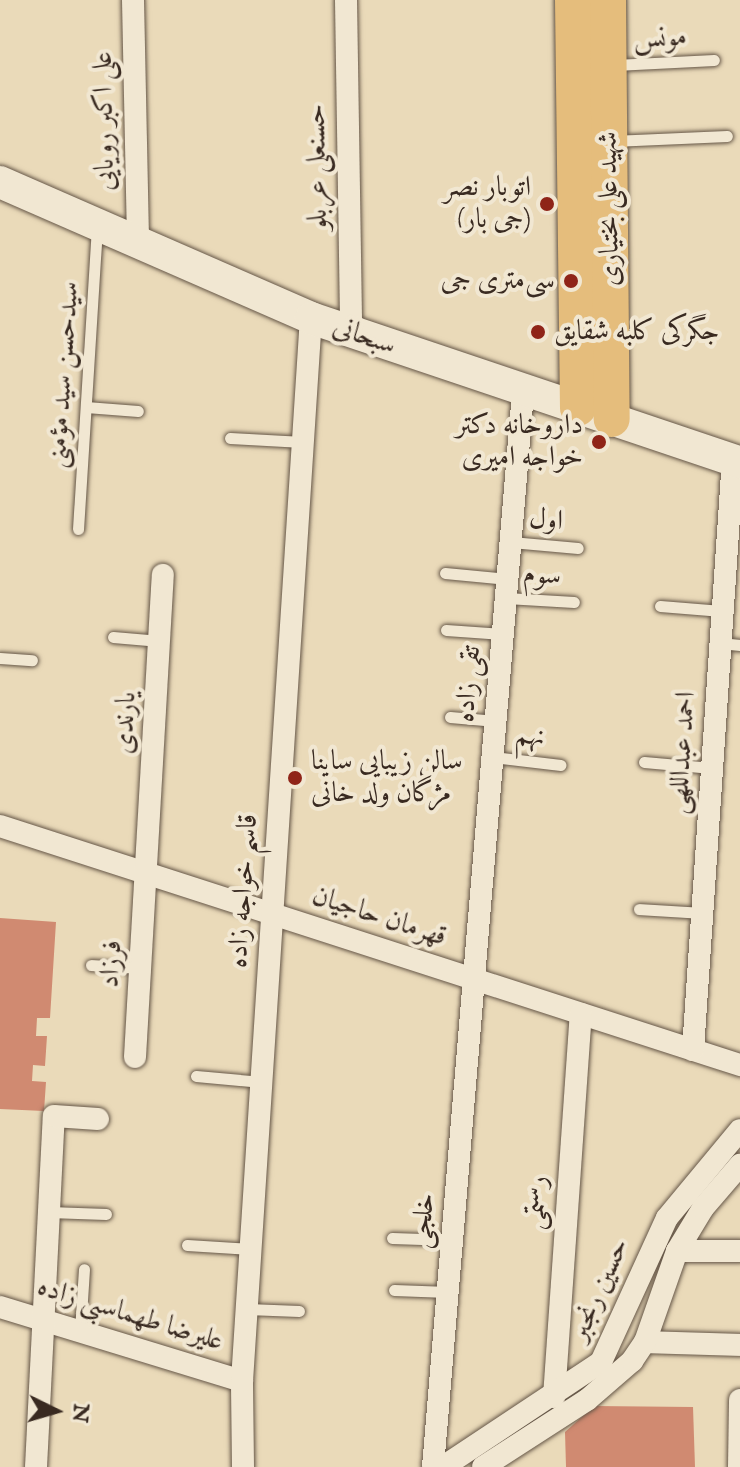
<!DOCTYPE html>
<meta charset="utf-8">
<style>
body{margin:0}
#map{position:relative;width:740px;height:1467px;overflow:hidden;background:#eadab9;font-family:"IM FELL English",Amiri,serif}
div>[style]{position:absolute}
.building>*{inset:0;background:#d08a71}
.roads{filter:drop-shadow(0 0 2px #655647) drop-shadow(0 0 2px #655647)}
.service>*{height:11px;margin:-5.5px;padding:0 5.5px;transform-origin:5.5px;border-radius:5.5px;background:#f1e7d2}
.minor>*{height:22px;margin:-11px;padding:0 11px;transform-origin:11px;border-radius:11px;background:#f1e7d2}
.secondary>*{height:32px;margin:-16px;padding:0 16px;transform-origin:16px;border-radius:16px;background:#f1e7d2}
.primary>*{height:36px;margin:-18px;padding:0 18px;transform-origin:18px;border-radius:18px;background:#e5bd7c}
.dots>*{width:22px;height:22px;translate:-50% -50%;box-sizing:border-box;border:4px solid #f1e7d2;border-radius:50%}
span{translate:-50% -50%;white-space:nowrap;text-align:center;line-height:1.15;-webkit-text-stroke:8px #f1e7d2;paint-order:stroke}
.street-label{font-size:28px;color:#392a21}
.poi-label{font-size:28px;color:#392a21}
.right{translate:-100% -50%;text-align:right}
.left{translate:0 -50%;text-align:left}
.north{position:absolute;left:16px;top:1371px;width:80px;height:80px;-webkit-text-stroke:6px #f1e7d2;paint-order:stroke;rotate:95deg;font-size:22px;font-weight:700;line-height:32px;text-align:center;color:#392a21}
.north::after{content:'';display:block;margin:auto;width:28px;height:36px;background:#392a21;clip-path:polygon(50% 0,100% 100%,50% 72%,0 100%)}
</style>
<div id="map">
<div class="building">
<i style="clip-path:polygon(0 918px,56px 922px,50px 1018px,37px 1018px,36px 1036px,47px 1036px,45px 1066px,33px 1065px,32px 1081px,46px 1082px,44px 1111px,0 1109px)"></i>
<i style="clip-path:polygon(594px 1406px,693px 1407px,695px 1467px,566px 1467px,565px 1432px)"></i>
</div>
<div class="roads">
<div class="service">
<i style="left:615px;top:65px;width:99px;rotate:-2.9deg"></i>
<i style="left:612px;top:141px;width:115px;rotate:-2.5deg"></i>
<i style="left:86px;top:407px;width:52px;rotate:4.4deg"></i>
<i style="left:230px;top:438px;width:73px;rotate:3.1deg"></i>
<i style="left:78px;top:529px;width:304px;rotate:-86.4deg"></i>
<i style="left:511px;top:542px;width:67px;rotate:5.1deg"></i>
<i style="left:445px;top:573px;width:63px;rotate:5.4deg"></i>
<i style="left:506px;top:598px;width:68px;rotate:3.4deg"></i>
<i style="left:660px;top:606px;width:62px;rotate:4.6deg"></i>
<i style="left:446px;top:630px;width:57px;rotate:4deg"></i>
<i style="left:113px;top:637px;width:47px;rotate:4.9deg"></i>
<i style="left:720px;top:643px;width:20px;rotate:6deg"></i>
<i style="left:0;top:658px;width:32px;rotate:4deg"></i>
<i style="left:450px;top:717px;width:46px;rotate:5deg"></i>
<i style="left:493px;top:757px;width:68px;rotate:6.7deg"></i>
<i style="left:644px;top:762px;width:68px;rotate:5deg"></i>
<i style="left:639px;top:909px;width:63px;rotate:3.6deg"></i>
<i style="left:91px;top:965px;width:50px;rotate:3.4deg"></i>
<i style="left:196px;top:1076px;width:66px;rotate:5.2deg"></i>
<i style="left:49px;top:1212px;width:57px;rotate:2deg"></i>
<i style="left:392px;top:1238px;width:60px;rotate:1.9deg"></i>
<i style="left:187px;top:1245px;width:64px;rotate:3.6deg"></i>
<i style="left:394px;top:1290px;width:54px;rotate:2.1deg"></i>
<i style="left:247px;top:1309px;width:52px;rotate:2.2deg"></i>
<i style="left:80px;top:1331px;width:62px;rotate:-86.3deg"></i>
</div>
<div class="minor">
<i style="left:133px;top:0;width:241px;rotate:88.8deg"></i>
<i style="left:346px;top:0;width:332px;rotate:89.1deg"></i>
<i style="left:0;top:826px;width:778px;rotate:17.9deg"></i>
<i style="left:693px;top:1050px;width:592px;rotate:-86.13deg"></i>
<i style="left:135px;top:1057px;width:483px;rotate:-86.7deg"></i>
<i style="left:677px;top:1251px;width:63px"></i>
<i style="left:0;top:1307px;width:253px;rotate:17deg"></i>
<i style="left:645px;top:1342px;width:95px;rotate:1.8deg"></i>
<i style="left:554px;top:1397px;width:384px;rotate:-86deg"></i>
<i style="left:36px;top:1467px;width:351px;rotate:-87.1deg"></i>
<i style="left:54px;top:1116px;width:44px;rotate:3.9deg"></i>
<i style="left:243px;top:1467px;width:86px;rotate:-90.7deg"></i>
<i style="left:242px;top:1381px;width:1065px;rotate:-86.29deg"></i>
<i style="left:433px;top:1467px;width:1078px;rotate:-85.21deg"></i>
<i style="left:443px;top:1467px;width:190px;rotate:-33.6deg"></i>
<i style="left:601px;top:1362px;width:158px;rotate:-65.4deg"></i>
<i style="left:667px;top:1218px;width:114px;rotate:-50.3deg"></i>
<i style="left:483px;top:1467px;width:124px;rotate:-32.8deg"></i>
<i style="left:587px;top:1400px;width:60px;rotate:-40.9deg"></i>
<i style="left:632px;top:1361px;width:23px;rotate:-56deg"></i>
<i style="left:645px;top:1342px;width:96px;rotate:-70.6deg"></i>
<i style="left:677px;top:1251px;width:50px;rotate:-58.8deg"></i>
<i style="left:703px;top:1208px;width:57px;rotate:-49.3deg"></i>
<i style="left:739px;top:1467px;width:67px;rotate:-89.1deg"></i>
</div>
<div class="secondary">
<i style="left:0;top:182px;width:339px;rotate:23.6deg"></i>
<i style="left:311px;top:318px;width:453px;rotate:18.6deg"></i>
</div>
<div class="primary">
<i style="left:573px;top:0;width:408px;rotate:89.3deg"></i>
<i style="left:608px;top:0;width:419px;rotate:89.5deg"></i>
</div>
</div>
<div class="dots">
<i style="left:547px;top:204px;background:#8f2418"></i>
<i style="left:571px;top:281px;background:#8f2418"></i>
<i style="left:538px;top:332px;background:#8f2418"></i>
<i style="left:599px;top:442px;background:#8f2418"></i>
<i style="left:295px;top:778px;background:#8f2418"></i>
</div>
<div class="street-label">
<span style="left:660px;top:39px;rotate:-3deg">مونس</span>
<span style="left:105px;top:121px;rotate:-91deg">علی اکبر رویایی</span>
<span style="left:318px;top:167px;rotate:-91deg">حسنعلی عربلو</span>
<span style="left:610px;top:209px;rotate:-91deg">شهید علی بختیاری</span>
<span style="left:364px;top:337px;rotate:19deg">سبحانی</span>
<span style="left:64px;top:375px;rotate:-86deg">سیدحسن سید مؤمنی</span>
<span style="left:546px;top:521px;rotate:5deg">اول</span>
<span style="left:542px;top:576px;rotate:4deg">سوم</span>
<span style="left:469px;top:684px;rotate:-85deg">تقی زاده</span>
<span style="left:126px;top:723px;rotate:-87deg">یارندی</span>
<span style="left:530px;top:737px;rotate:6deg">نهم</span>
<span style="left:683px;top:753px;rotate:-86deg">احمد عبداللهی</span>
<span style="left:244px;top:891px;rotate:-86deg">قاسم خواجه زاده</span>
<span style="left:379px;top:917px;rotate:18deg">قهرمان حاجیان</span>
<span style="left:112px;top:964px;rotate:-86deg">فرزاد</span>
<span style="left:537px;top:1203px;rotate:-86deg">رستمی</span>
<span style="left:424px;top:1221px;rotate:-85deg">خلجی</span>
<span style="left:600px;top:1290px;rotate:-66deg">حسین رنجبر</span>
<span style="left:130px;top:1315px;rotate:17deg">علیرضا طهماسبی زاده</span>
</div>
<div class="poi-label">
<span class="right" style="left:531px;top:204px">اتوبار نصر<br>(جی بار)</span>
<span class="right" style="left:555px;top:281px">سی‌متری جی</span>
<span class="left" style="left:554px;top:332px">جگرکی کلبه شقایق</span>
<span class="right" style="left:583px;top:442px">داروخانه دکتر<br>خواجه امیری</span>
<span class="left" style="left:311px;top:778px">سالن زیبایی ساینا<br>مژگان ولد خانی</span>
</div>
<div class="north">N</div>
</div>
